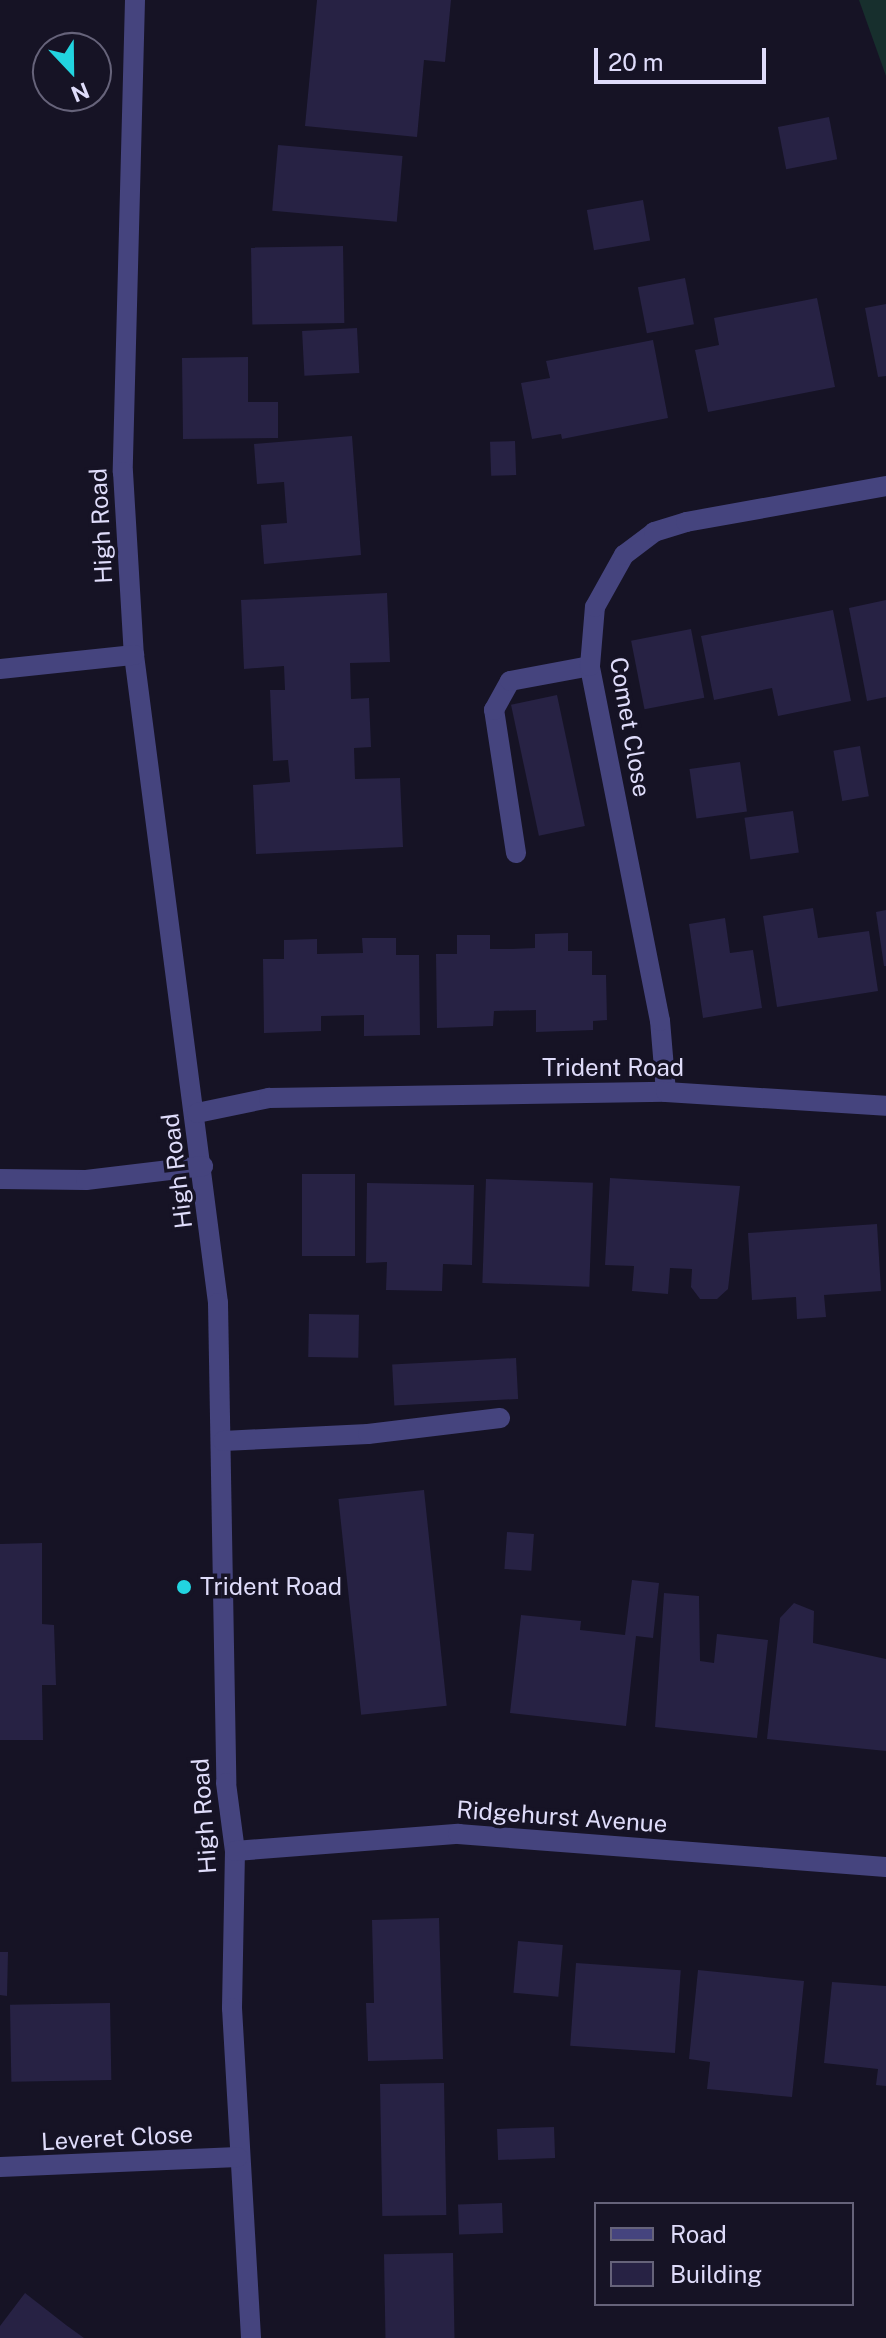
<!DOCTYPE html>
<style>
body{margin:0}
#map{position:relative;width:886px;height:2338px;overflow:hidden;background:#161325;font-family:"Public Sans",sans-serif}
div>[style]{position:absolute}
.green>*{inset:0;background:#172f2d}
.building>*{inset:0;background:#272244;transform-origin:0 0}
.minor>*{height:20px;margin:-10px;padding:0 10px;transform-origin:10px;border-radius:10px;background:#45447e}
.dots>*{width:22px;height:22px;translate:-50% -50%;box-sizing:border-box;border:4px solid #161325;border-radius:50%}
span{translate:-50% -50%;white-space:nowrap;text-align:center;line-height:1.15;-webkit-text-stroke:7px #161325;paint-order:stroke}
.street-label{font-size:24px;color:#dfdcfa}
.poi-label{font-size:24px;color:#dfdcfa}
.left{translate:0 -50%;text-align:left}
.legend{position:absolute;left:594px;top:2202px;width:260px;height:104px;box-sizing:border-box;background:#161325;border:2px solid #66637a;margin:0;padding:10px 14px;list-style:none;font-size:24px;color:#dfdcfa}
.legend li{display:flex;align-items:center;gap:16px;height:40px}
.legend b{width:40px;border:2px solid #66637a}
.north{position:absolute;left:32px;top:32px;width:80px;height:80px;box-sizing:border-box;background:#161325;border:2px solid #66637a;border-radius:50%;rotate:158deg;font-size:22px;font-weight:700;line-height:32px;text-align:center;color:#dfdcfa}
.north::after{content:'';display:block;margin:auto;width:28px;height:36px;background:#22d4e0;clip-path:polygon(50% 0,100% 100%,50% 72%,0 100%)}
.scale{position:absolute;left:594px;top:48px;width:172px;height:36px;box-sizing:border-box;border:4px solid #dfdcfa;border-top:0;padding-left:10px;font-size:24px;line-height:28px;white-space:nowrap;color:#dfdcfa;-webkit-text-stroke:6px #161325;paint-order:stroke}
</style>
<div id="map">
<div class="green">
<i style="clip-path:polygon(859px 0,886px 0,886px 76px)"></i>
</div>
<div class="building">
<i style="clip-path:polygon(317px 0,451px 0,445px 62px,424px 60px,417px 137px,305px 126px)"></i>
<i style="left:829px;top:117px;width:43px;height:52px;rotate:79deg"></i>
<i style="left:278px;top:145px;width:125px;height:66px;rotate:5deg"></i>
<i style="left:643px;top:200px;width:41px;height:57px;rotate:80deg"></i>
<i style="left:343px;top:246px;width:77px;height:92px;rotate:89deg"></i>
<i style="left:685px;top:278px;width:47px;height:48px;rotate:79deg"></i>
<i style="clip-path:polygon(817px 298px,835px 387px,708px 412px,695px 350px,719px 345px,714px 318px)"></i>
<i style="clip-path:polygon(886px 304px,886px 376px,878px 377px,865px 308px)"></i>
<i style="left:357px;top:328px;width:45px;height:55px;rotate:87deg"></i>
<i style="clip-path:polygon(653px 340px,668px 418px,562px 439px,561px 434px,532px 439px,521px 383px,550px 378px,546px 361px)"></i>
<i style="clip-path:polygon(248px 357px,248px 402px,278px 402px,278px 438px,183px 439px,182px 358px)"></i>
<i style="clip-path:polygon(352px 436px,361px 555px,264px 564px,261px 525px,287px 523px,284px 482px,257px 484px,254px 444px)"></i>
<i style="left:515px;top:441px;width:34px;height:25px;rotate:88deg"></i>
<i style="clip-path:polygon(387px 593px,390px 662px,350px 663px,351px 699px,369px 698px,371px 747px,354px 748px,355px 779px,400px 778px,403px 847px,256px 854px,253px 785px,290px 782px,288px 760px,273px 761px,270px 690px,285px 690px,284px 666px,244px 669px,241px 600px)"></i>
<i style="clip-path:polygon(886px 600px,886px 697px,867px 701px,849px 608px)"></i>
<i style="clip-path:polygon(833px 610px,851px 701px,778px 716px,772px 688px,714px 700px,701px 636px)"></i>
<i style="left:691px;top:629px;width:70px;height:61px;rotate:79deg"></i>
<i style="left:557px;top:695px;width:134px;height:47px;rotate:78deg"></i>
<i style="left:860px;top:746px;width:51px;height:27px;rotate:80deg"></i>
<i style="left:740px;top:762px;width:50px;height:51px;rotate:82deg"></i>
<i style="left:793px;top:811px;width:42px;height:49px;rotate:82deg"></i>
<i style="clip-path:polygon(813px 908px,818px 938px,869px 931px,878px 991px,777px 1007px,763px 916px)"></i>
<i style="clip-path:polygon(886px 910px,886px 966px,884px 966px,876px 912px)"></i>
<i style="clip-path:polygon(725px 918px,730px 953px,753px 950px,762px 1008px,703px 1018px,689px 924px)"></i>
<i style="clip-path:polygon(568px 933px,568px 951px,592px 951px,592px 975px,606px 975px,607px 1020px,593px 1021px,593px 1030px,536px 1032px,536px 1010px,494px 1011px,493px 1026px,437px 1028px,436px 954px,457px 954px,457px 935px,490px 935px,490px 949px,512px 949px,535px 948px,535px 934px)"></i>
<i style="clip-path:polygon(362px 938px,396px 938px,396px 955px,419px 955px,420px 1035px,364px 1036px,364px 1015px,321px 1016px,321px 1031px,264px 1033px,263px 959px,284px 959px,284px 940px,317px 939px,317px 954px,363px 953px)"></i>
<i style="left:355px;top:1174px;width:82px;height:53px;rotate:90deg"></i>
<i style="clip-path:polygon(610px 1178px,740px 1186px,728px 1289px,717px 1299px,700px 1299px,691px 1287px,692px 1269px,670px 1268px,668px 1294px,632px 1291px,634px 1266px,605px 1265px)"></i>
<i style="left:486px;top:1179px;width:107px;height:104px;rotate:2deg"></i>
<i style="clip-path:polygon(367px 1183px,474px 1185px,472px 1265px,443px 1264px,442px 1291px,386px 1290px,387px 1262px,366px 1263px)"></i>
<i style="clip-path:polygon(877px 1224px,881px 1291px,824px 1295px,826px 1317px,797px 1319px,796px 1297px,752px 1300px,748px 1233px)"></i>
<i style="left:309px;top:1314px;width:50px;height:43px;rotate:1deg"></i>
<i style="left:516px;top:1358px;width:41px;height:124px;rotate:87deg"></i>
<i style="left:424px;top:1490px;width:217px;height:86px;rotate:84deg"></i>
<i style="left:507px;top:1532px;width:27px;height:37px;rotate:4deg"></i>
<i style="clip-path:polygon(42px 1543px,42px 1624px,54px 1625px,56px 1685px,42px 1685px,43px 1740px,0 1740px,0 1544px)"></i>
<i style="clip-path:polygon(632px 1580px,659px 1583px,653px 1638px,636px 1636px,626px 1726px,510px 1713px,521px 1615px,581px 1621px,580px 1630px,625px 1635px)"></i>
<i style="clip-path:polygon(664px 1593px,699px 1596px,700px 1661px,714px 1663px,717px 1634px,768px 1640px,757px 1738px,655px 1727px)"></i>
<i style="clip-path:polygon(794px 1603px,814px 1611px,813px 1643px,886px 1659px,886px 1751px,767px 1739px,780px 1618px)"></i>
<i style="clip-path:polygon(439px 1918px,443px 2059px,368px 2061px,366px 2003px,374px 2003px,372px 1920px)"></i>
<i style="left:518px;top:1941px;width:45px;height:52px;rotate:5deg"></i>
<i style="clip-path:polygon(0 1952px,8px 1952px,7px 1996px,0 1995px)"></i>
<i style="left:576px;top:1963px;width:105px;height:83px;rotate:4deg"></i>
<i style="clip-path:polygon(698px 1970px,804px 1981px,792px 2097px,707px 2089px,710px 2062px,689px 2059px)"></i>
<i style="clip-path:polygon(832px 1982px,886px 1986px,886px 2086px,876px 2085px,878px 2069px,824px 2063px)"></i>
<i style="left:110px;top:2003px;width:77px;height:100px;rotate:89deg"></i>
<i style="left:444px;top:2083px;width:132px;height:64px;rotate:89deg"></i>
<i style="left:554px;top:2127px;width:31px;height:57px;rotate:88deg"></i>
<i style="left:502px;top:2203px;width:30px;height:44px;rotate:88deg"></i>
<i style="left:453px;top:2253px;width:85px;height:69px;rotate:89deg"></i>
<i style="clip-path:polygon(25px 2293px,66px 2325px,84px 2338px,0 2338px,0 2326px)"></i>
</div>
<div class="minor">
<i style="left:135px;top:0;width:472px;rotate:91.5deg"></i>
<i style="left:123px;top:472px;width:183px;rotate:86.6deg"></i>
<i style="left:134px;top:655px;width:653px;rotate:82.61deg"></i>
<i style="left:218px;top:1303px;width:480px;rotate:89deg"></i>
<i style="left:226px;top:1783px;width:69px;rotate:82.5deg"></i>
<i style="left:235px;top:1851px;width:157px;rotate:91.1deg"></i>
<i style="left:232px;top:2008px;width:331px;rotate:86.7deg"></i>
<i style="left:0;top:669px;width:135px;rotate:-6deg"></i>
<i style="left:516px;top:853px;width:145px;rotate:-98.7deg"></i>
<i style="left:494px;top:710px;width:33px;rotate:-61deg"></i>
<i style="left:510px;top:681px;width:81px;rotate:-10.6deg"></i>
<i style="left:666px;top:1092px;width:71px;rotate:-94.8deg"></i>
<i style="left:660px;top:1021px;width:362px;rotate:-101.2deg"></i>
<i style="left:590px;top:666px;width:59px;rotate:-85.2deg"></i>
<i style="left:595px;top:607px;width:60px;rotate:-60.9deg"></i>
<i style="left:624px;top:555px;width:38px;rotate:-37deg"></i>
<i style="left:654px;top:532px;width:34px;rotate:-17deg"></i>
<i style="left:686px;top:522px;width:203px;rotate:-10.2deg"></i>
<i style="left:197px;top:1113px;width:74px;rotate:-11.8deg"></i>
<i style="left:269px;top:1098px;width:397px;rotate:-0.9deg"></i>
<i style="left:666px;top:1092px;width:220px;rotate:3.6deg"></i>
<i style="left:0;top:1179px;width:86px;rotate:0.7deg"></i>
<i style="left:86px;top:1180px;width:118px;rotate:-6.8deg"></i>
<i style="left:223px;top:1441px;width:145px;rotate:-2.8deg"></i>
<i style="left:368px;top:1434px;width:133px;rotate:-6.9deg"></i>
<i style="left:235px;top:1851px;width:224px;rotate:-4.4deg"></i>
<i style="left:458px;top:1834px;width:429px;rotate:4.4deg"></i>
<i style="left:0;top:2167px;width:238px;rotate:-2.4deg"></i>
</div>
<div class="dots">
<i style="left:184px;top:1587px;background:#22d4e0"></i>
</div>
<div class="street-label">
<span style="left:101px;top:526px;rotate:-93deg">High Road</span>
<span style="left:630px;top:727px;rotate:80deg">Comet Close</span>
<span style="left:613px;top:1068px">Trident Road</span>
<span style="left:177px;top:1171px;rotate:-97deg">High Road</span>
<span style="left:204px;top:1816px;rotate:-94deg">High Road</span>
<span style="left:562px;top:1817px;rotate:4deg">Ridgehurst Avenue</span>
<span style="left:117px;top:2138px;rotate:-3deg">Leveret Close</span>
</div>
<div class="poi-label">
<span class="left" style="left:200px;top:1587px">Trident Road</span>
</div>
<ul class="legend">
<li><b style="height:10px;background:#45447e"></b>Road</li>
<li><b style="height:22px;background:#272244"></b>Building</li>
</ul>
<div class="north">N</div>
<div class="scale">20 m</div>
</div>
